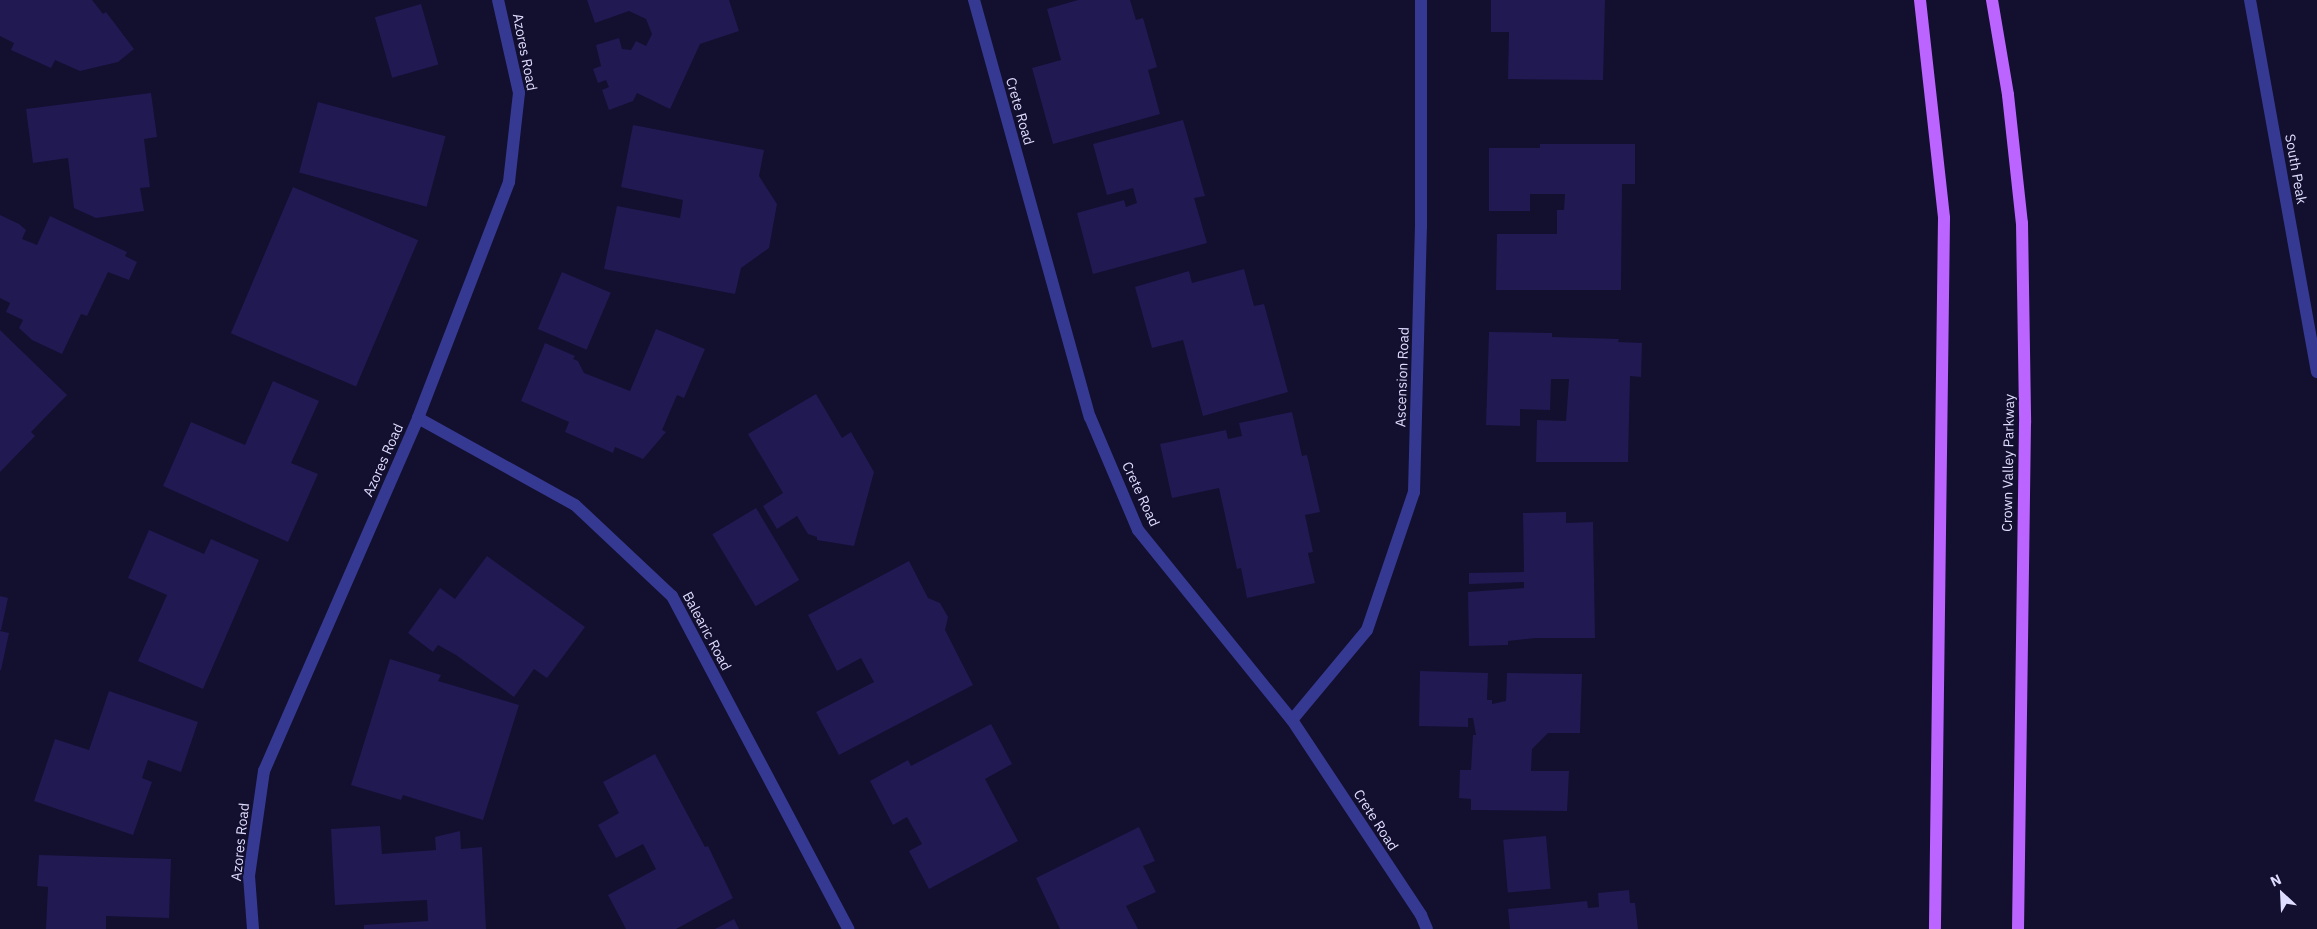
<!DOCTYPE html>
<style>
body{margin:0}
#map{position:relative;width:2317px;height:929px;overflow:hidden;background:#130f2f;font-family:"IBM Plex Sans",sans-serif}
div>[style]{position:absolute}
.building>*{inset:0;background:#211952;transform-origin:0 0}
.street>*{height:12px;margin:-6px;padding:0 6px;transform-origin:6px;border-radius:6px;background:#363992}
.primary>*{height:12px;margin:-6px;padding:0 6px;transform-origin:6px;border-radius:6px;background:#bb64ff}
span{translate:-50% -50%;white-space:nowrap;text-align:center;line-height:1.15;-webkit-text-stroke:4px #130f2f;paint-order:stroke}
.street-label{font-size:14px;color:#dfddff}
.north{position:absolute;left:2257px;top:869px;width:50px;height:50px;-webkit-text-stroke:4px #130f2f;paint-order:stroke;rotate:335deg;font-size:14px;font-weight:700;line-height:20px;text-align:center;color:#dfddff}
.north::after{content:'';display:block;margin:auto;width:18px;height:22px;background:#dfddff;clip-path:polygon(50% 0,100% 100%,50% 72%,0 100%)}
</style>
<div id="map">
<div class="building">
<i style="clip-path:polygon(0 0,92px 0,103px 14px,106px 12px,134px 49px,118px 62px,80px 71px,55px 60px,51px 68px,11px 50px,14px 43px,0 36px)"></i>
<i style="clip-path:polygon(587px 0,729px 0,739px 31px,700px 44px,670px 109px,637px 93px,633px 101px,609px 110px,602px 90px,609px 87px,606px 80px,598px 83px,593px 69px,601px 66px,596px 45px,619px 38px,622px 49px,631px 50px,636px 41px,646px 46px,652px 34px,646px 19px,629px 11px,595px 23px)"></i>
<i style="clip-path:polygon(1078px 0,1130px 0,1136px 20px,1143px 18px,1157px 67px,1148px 70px,1160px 114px,1053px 144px,1032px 68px,1061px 60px,1047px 9px)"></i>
<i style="clip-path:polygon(1491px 0,1605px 0,1603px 80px,1508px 79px,1509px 32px,1491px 32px)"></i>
<i style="left:421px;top:4px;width:63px;height:48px;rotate:74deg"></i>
<i style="clip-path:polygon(151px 93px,157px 137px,144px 139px,150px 187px,140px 188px,144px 211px,96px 218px,74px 208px,68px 158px,33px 163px,26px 109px)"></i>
<i style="left:318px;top:102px;width:132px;height:73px;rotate:15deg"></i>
<i style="clip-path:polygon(1183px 120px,1205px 196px,1194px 198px,1207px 243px,1093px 274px,1077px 213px,1124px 200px,1126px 207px,1137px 203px,1133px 188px,1107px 195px,1093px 144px)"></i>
<i style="clip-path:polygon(633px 125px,764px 150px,759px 176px,777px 204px,769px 248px,741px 268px,735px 294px,604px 269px,617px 206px,680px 218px,683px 200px,621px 187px)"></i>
<i style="clip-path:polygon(1540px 144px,1635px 144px,1635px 184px,1622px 184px,1621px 290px,1496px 290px,1497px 234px,1557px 234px,1557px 210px,1564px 210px,1565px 194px,1530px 194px,1530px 211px,1489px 211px,1489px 148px,1540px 148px)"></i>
<i style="left:293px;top:187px;width:136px;height:159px;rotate:23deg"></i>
<i style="clip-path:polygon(0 215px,19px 224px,26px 230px,22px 239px,37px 245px,50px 216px,127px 252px,125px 256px,137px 262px,129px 280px,108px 272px,87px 316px,81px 314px,62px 354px,32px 340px,19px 328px,23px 320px,6px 312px,10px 303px,0 298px)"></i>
<i style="clip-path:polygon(1244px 269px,1254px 306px,1264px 304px,1288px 392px,1203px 416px,1183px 340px,1152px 348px,1135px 287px,1189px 271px,1192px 283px)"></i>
<i style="left:562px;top:272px;width:53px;height:62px;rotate:23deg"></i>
<i style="clip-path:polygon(656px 329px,705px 349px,684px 398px,677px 395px,662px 430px,666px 432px,643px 459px,615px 447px,613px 453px,565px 432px,569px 422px,521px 401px,545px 343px,575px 356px,573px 359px,578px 361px,584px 373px,630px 391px)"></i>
<i style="clip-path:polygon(0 330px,67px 395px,31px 432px,35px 436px,0 472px)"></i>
<i style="clip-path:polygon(1489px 332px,1552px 333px,1552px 337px,1619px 339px,1618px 342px,1642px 343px,1641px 377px,1630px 376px,1628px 462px,1536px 462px,1537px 420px,1566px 421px,1569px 379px,1551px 379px,1550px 410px,1520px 409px,1520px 426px,1486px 425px)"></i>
<i style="clip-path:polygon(273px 381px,319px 401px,291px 463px,318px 474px,288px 542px,163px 486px,191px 422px,245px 445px)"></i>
<i style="clip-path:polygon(816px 394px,842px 438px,851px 432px,874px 472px,854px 546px,817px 540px,817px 537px,808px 534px,797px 516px,777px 529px,763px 506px,783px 493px,748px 434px)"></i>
<i style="clip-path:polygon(1292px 412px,1302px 456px,1307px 455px,1320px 512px,1305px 515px,1313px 552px,1308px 553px,1315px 583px,1247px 598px,1241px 568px,1237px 569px,1219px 488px,1172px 498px,1160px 444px,1226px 430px,1228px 439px,1242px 436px,1239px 423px)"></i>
<i style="left:756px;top:508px;width:84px;height:51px;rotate:59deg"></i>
<i style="clip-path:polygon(1566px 512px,1566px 523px,1593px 522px,1595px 638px,1536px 638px,1508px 641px,1508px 645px,1469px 646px,1468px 592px,1524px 588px,1524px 582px,1469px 584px,1469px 573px,1524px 572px,1523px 513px)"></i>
<i style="clip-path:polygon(149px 530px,204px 554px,211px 539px,259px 560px,203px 689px,138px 661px,167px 595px,128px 578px)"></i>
<i style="clip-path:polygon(487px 556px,585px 627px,547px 678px,534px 669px,514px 697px,456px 655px,438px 645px,433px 652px,408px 633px,440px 588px,455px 599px)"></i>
<i style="clip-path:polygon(909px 561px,928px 598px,940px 603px,948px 617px,945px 630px,973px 685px,839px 755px,816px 712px,874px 682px,861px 658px,837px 671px,808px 615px)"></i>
<i style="clip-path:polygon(0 596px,8px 598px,1px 630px,0 630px)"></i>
<i style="clip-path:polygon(0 631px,9px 633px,1px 670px,0 670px)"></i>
<i style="clip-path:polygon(390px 659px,441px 675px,438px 681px,519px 705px,483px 820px,403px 795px,401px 800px,351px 785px)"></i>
<i style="clip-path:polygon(1420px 671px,1488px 673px,1487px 700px,1492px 700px,1492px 704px,1506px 701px,1507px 673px,1582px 674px,1580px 733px,1548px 733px,1532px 749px,1531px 771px,1569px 771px,1567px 811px,1471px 810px,1471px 799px,1459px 798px,1460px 770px,1471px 770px,1473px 735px,1476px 735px,1473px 718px,1468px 718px,1468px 727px,1419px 726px)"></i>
<i style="clip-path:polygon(109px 691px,198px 722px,181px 772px,148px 760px,142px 778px,152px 782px,133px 835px,34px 801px,55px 739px,89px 750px)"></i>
<i style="clip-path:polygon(991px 724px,1012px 764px,985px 779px,1018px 841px,929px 889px,909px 851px,922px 844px,907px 817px,893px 825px,870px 781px,908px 760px,911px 766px)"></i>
<i style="clip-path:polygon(655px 754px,705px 847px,708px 846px,733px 898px,676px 929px,626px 929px,608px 895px,656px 869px,643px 844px,616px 858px,598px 825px,619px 813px,603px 782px)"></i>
<i style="clip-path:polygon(380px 826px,382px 854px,436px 850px,435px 837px,460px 831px,461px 849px,482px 847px,486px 929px,364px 929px,364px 925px,428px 921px,427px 900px,335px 905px,331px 829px)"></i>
<i style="clip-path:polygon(1139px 827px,1155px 861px,1143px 866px,1156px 892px,1126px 906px,1138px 929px,1060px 929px,1036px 878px)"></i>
<i style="left:1546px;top:836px;width:53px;height:43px;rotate:85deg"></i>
<i style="clip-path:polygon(39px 855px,171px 859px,169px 918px,106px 916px,106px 929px,46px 929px,48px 887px,37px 886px)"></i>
<i style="clip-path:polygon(1629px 890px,1630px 903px,1635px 903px,1638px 929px,1510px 929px,1508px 909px,1587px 901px,1588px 908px,1599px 907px,1598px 893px)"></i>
<i style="clip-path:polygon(734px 919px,739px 929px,715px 929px)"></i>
</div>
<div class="street">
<i style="left:974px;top:0;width:433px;rotate:74.5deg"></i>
<i style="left:1090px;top:417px;width:123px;rotate:67deg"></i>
<i style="left:1138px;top:530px;width:245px;rotate:51deg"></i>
<i style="left:1292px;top:720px;width:234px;rotate:56.5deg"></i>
<i style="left:1421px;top:915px;width:15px;rotate:67deg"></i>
<i style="left:2250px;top:0;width:378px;rotate:79.8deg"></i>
<i style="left:418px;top:418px;width:179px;rotate:29deg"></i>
<i style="left:575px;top:505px;width:133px;rotate:43.2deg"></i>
<i style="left:672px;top:596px;width:377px;rotate:62.1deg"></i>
<i style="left:1292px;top:720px;width:117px;rotate:-50.2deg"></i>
<i style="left:1367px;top:630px;width:146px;rotate:-71.2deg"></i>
<i style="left:1414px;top:492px;width:265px;rotate:-88.5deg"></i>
<i style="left:1421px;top:227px;width:227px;rotate:-90deg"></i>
<i style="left:253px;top:929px;width:53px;rotate:-94.3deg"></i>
<i style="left:249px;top:876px;width:106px;rotate:-81.9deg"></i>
<i style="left:264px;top:771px;width:385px;rotate:-66.4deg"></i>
<i style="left:418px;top:418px;width:253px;rotate:-68.9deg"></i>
<i style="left:509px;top:182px;width:90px;rotate:-83.6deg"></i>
<i style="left:519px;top:93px;width:95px;rotate:-102.7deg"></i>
</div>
<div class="primary">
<i style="left:1920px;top:0;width:219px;rotate:83.7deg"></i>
<i style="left:1944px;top:218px;width:711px;rotate:90.73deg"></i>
<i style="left:1992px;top:0;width:96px;rotate:80.4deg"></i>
<i style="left:2008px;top:95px;width:129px;rotate:83.8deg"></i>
<i style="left:2022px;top:223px;width:200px;rotate:89.1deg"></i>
<i style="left:2025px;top:423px;width:506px;rotate:90.79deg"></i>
</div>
<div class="street-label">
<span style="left:525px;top:52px;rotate:79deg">Azores Road</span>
<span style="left:1020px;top:111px;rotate:74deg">Crete Road</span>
<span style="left:2296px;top:169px;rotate:80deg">South Peak</span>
<span style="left:1402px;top:377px;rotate:-88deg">Ascension Road</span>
<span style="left:383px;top:460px;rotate:-66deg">Azores Road</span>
<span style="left:2008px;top:463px;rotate:-89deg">Crown Valley Parkway</span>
<span style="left:1141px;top:494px;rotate:65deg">Crete Road</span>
<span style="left:707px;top:631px;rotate:62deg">Balearic Road</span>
<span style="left:1376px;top:820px;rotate:57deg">Crete Road</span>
<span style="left:240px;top:842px;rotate:-84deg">Azores Road</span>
</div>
<div class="north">N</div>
</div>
